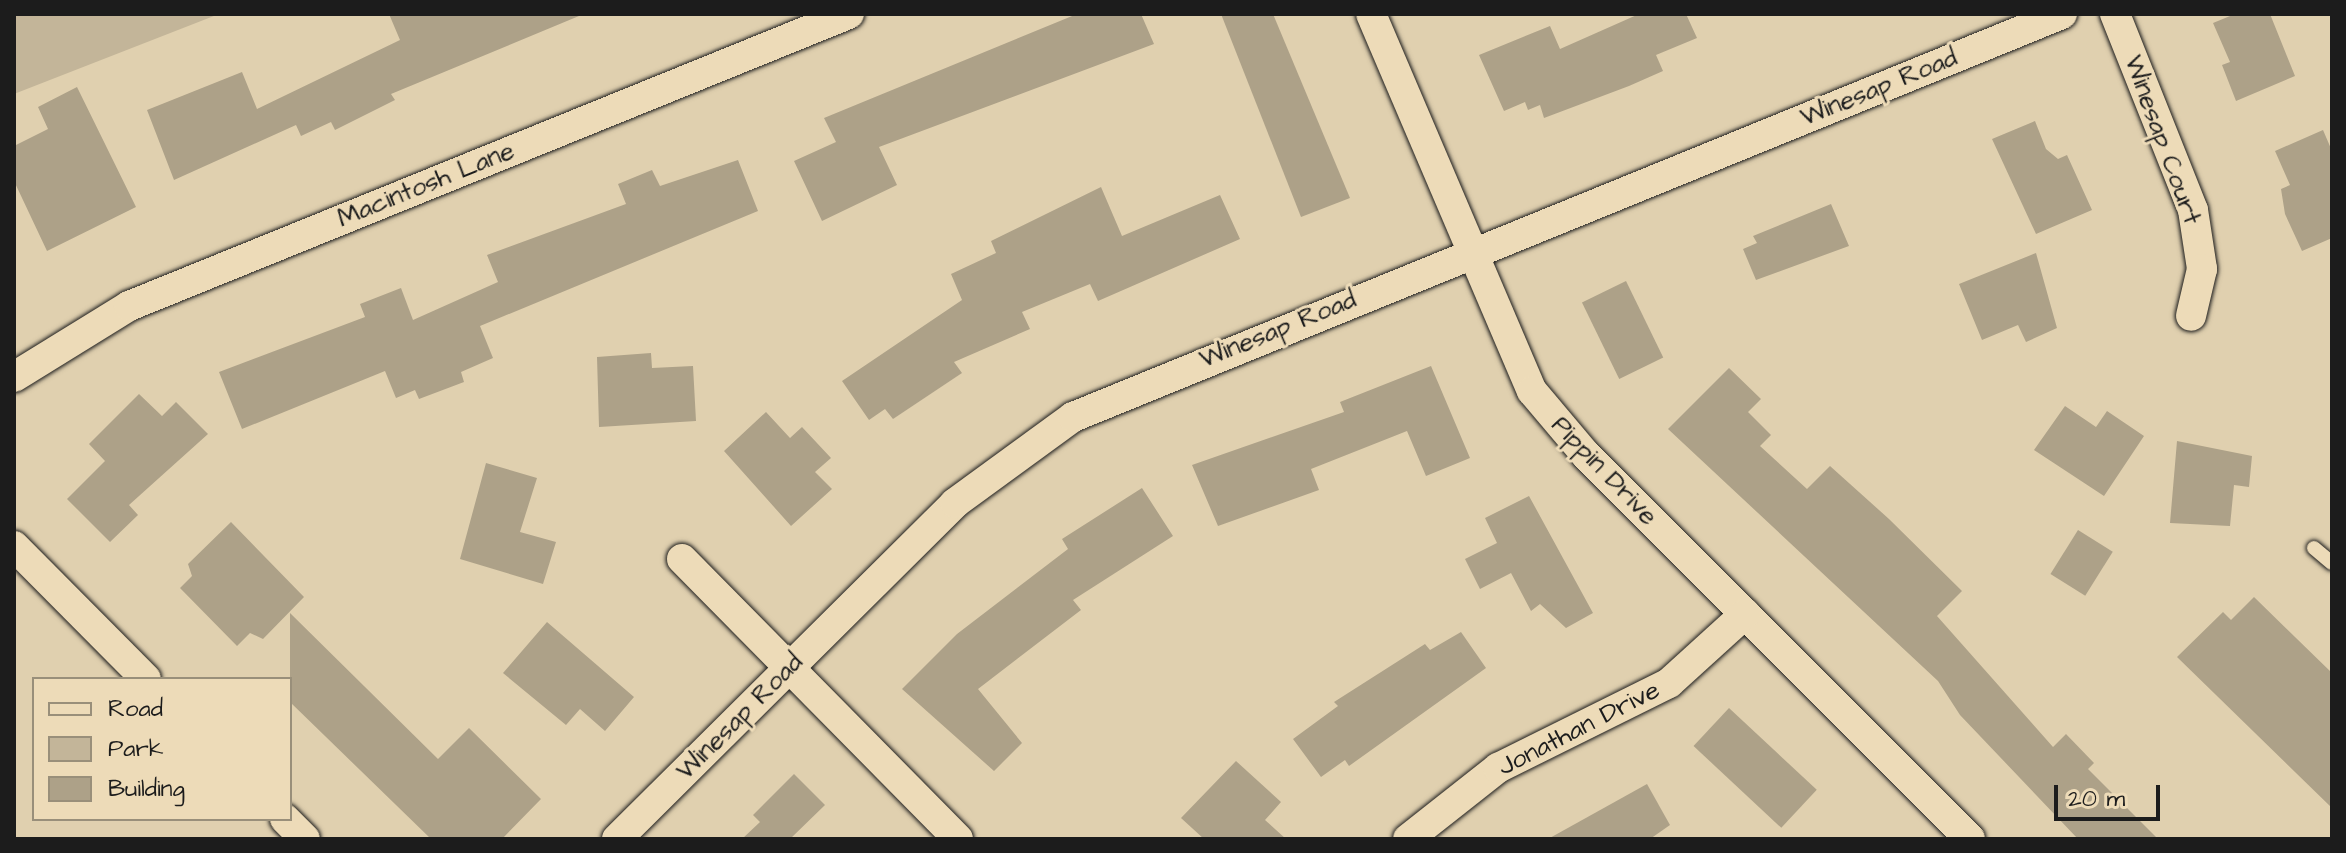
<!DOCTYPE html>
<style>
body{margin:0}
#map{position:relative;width:2346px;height:853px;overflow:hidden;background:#e0d0af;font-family:"Architects Daughter",sans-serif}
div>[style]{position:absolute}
.green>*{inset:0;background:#c3b599}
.building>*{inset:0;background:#ada188;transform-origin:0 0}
.roads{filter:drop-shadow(0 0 2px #1c1c1c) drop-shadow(0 0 2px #1c1c1c)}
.lane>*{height:14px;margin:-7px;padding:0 7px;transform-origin:7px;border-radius:7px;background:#eddbb8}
.street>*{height:30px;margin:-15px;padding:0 15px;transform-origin:15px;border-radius:15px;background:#eddbb8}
span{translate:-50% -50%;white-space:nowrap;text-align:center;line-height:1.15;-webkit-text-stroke:6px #eddbb8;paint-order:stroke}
.street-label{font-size:26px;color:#1c1c1c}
.frame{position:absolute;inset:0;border:16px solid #1c1c1c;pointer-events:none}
.legend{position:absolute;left:32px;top:677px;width:260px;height:144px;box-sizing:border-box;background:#eddbb8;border:2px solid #998f7a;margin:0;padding:10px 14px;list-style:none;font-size:24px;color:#1c1c1c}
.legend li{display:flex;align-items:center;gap:16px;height:40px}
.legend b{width:40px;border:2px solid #998f7a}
.scale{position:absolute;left:2054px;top:785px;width:106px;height:36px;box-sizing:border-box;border:4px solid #1c1c1c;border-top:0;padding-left:10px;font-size:24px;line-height:28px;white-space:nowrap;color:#1c1c1c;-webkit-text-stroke:6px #eddbb8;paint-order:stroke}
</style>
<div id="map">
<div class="green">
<i style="clip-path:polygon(14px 14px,219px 14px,14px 94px)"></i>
</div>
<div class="building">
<i style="clip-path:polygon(389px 14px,579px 16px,391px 94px,395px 100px,335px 130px,331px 122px,301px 136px,296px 125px,174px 180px,147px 110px,242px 72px,257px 109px,400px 40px)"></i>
<i style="clip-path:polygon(1077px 14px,1141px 14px,1154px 44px,879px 147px,897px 185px,822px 221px,794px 161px,836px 142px,824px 118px)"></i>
<i style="clip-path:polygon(1221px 14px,1273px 14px,1350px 198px,1301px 217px)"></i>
<i style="clip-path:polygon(1639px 14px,1686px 14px,1697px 38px,1656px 55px,1663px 71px,1629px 86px,1544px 118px,1540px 105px,1528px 110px,1525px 102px,1504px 111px,1479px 55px,1550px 26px,1560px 49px)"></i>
<i style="clip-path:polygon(2235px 14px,2270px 14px,2295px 76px,2236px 101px,2222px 65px,2230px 62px,2213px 23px)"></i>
<i style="clip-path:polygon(77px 87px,136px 207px,47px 251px,14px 181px,14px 146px,48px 129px,38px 107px)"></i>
<i style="clip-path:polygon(2035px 121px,2046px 149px,2058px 159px,2067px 155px,2092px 210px,2036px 234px,1992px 139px)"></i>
<i style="clip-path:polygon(2323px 130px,2332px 151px,2332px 238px,2302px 251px,2285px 214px,2281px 189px,2290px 185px,2275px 151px)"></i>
<i style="clip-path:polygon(738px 160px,758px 211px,480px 326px,493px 358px,461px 372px,464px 382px,419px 399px,415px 390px,396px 398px,385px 371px,242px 429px,219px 372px,365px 317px,360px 304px,401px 288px,413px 320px,498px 282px,487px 255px,626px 204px,618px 184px,652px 170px,660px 186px)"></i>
<i style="clip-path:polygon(1101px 187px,1122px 236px,1220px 195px,1240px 239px,1098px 301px,1090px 284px,1022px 312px,1030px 329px,954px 362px,962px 373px,893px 419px,885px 409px,869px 420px,842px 381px,962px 300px,951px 274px,996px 253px,991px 241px)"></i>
<i style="clip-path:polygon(1831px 204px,1849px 246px,1756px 280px,1743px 249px,1757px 243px,1753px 236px)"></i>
<i style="clip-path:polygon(2036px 253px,2057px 328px,2026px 342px,2018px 325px,1982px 340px,1959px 284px)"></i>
<i style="left:1626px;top:281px;width:85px;height:49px;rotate:64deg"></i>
<i style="clip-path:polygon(651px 353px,652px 368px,693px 366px,696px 421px,599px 427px,597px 357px)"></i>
<i style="clip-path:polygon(1431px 366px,1470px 458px,1426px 476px,1407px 431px,1311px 469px,1319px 490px,1218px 526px,1192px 465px,1344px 412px,1340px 402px)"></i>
<i style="clip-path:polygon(1729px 368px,1761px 399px,1748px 412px,1771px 435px,1760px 446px,1807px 489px,1830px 466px,1889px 519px,1962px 591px,1937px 616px,2053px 747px,2066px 734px,2094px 763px,2088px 769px,2158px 839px,2078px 839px,1960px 715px,1938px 681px,1668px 429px)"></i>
<i style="clip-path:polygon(139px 394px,162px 416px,176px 402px,208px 434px,129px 505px,138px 515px,110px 542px,67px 499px,105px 461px,89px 444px)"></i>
<i style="clip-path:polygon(2065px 406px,2096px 427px,2107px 411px,2144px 436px,2104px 496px,2034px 450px)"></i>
<i style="clip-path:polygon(766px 412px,790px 438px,802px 427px,831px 458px,815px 472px,832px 489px,791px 526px,724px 451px)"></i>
<i style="clip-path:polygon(2177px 441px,2252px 456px,2249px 487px,2234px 485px,2230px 526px,2170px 523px)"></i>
<i style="clip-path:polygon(486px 463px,537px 478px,520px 532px,556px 542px,543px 584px,460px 559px)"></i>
<i style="clip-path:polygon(1142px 488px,1173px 536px,1073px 600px,1081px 610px,978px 689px,1022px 743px,994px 771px,902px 689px,957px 634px,1068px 549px,1062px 539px)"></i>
<i style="clip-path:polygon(1529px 496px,1593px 613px,1566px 628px,1540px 604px,1531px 611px,1511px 573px,1480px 589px,1465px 559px,1497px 543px,1485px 518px)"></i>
<i style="clip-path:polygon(231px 522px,304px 597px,263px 639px,250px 633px,237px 646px,180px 588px,192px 576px,188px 564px)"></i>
<i style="left:2078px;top:530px;width:41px;height:52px;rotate:32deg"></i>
<i style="clip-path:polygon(2254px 597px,2332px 673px,2332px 808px,2177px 657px,2223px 612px,2231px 620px)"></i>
<i style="clip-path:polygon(290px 613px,438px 759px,469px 728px,541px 799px,502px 839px,431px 839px,290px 702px)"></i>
<i style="clip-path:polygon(547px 622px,634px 697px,605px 731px,580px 709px,566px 725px,503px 673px)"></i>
<i style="clip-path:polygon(1461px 632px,1486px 668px,1349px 766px,1345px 760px,1321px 777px,1293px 739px,1338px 706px,1334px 702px,1425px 644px,1430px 650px)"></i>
<i style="left:1729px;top:708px;width:120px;height:52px;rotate:43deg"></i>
<i style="clip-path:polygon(1236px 761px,1281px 802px,1265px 820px,1286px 839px,1204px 839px,1181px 818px)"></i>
<i style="clip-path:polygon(794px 774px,825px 805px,790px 839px,742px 839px,760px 822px,753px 815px)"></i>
<i style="clip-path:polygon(1647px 784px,1670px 825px,1650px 839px,1548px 839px)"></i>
</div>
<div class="roads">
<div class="lane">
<i style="left:2314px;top:548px;width:23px;rotate:40deg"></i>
</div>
<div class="street">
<i style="left:1371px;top:14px;width:410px;rotate:66.9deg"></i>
<i style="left:1532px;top:391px;width:84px;rotate:49.8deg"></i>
<i style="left:1586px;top:455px;width:543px;rotate:45deg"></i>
<i style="left:2115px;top:14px;width:211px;rotate:68.3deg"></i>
<i style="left:2193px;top:210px;width:60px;rotate:81.3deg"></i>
<i style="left:2202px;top:269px;width:48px;rotate:103.2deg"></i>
<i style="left:14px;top:377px;width:135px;rotate:-31.7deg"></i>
<i style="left:129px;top:306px;width:777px;rotate:-22.08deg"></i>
<i style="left:14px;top:546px;width:187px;rotate:45.2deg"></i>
<i style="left:682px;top:559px;width:393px;rotate:45.4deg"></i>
<i style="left:285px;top:819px;width:28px;rotate:45deg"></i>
<i style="left:617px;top:839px;width:477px;rotate:-44.8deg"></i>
<i style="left:955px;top:503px;width:146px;rotate:-36.1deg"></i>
<i style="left:1073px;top:417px;width:1068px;rotate:-22.17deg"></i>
<i style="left:1408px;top:839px;width:115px;rotate:-38.3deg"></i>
<i style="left:1498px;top:768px;width:191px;rotate:-26.4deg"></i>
<i style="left:1669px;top:683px;width:103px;rotate:-42.2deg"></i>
</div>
</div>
<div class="street-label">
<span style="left:1879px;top:88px;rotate:-22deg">Winesap Road</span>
<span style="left:2162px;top:140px;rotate:70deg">Winesap Court</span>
<span style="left:426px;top:185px;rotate:-22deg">Macintosh Lane</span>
<span style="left:1278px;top:330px;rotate:-22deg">Winesap Road</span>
<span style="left:1604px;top:471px;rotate:46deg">Pippin Drive</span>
<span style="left:740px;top:717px;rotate:-45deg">Winesap Road</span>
<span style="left:1579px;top:729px;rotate:-27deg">Jonathan Drive</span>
</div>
<div class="frame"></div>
<ul class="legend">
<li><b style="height:10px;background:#eddbb8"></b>Road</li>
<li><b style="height:22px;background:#c3b599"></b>Park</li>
<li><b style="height:22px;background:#ada188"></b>Building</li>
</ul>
<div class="scale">20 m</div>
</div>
